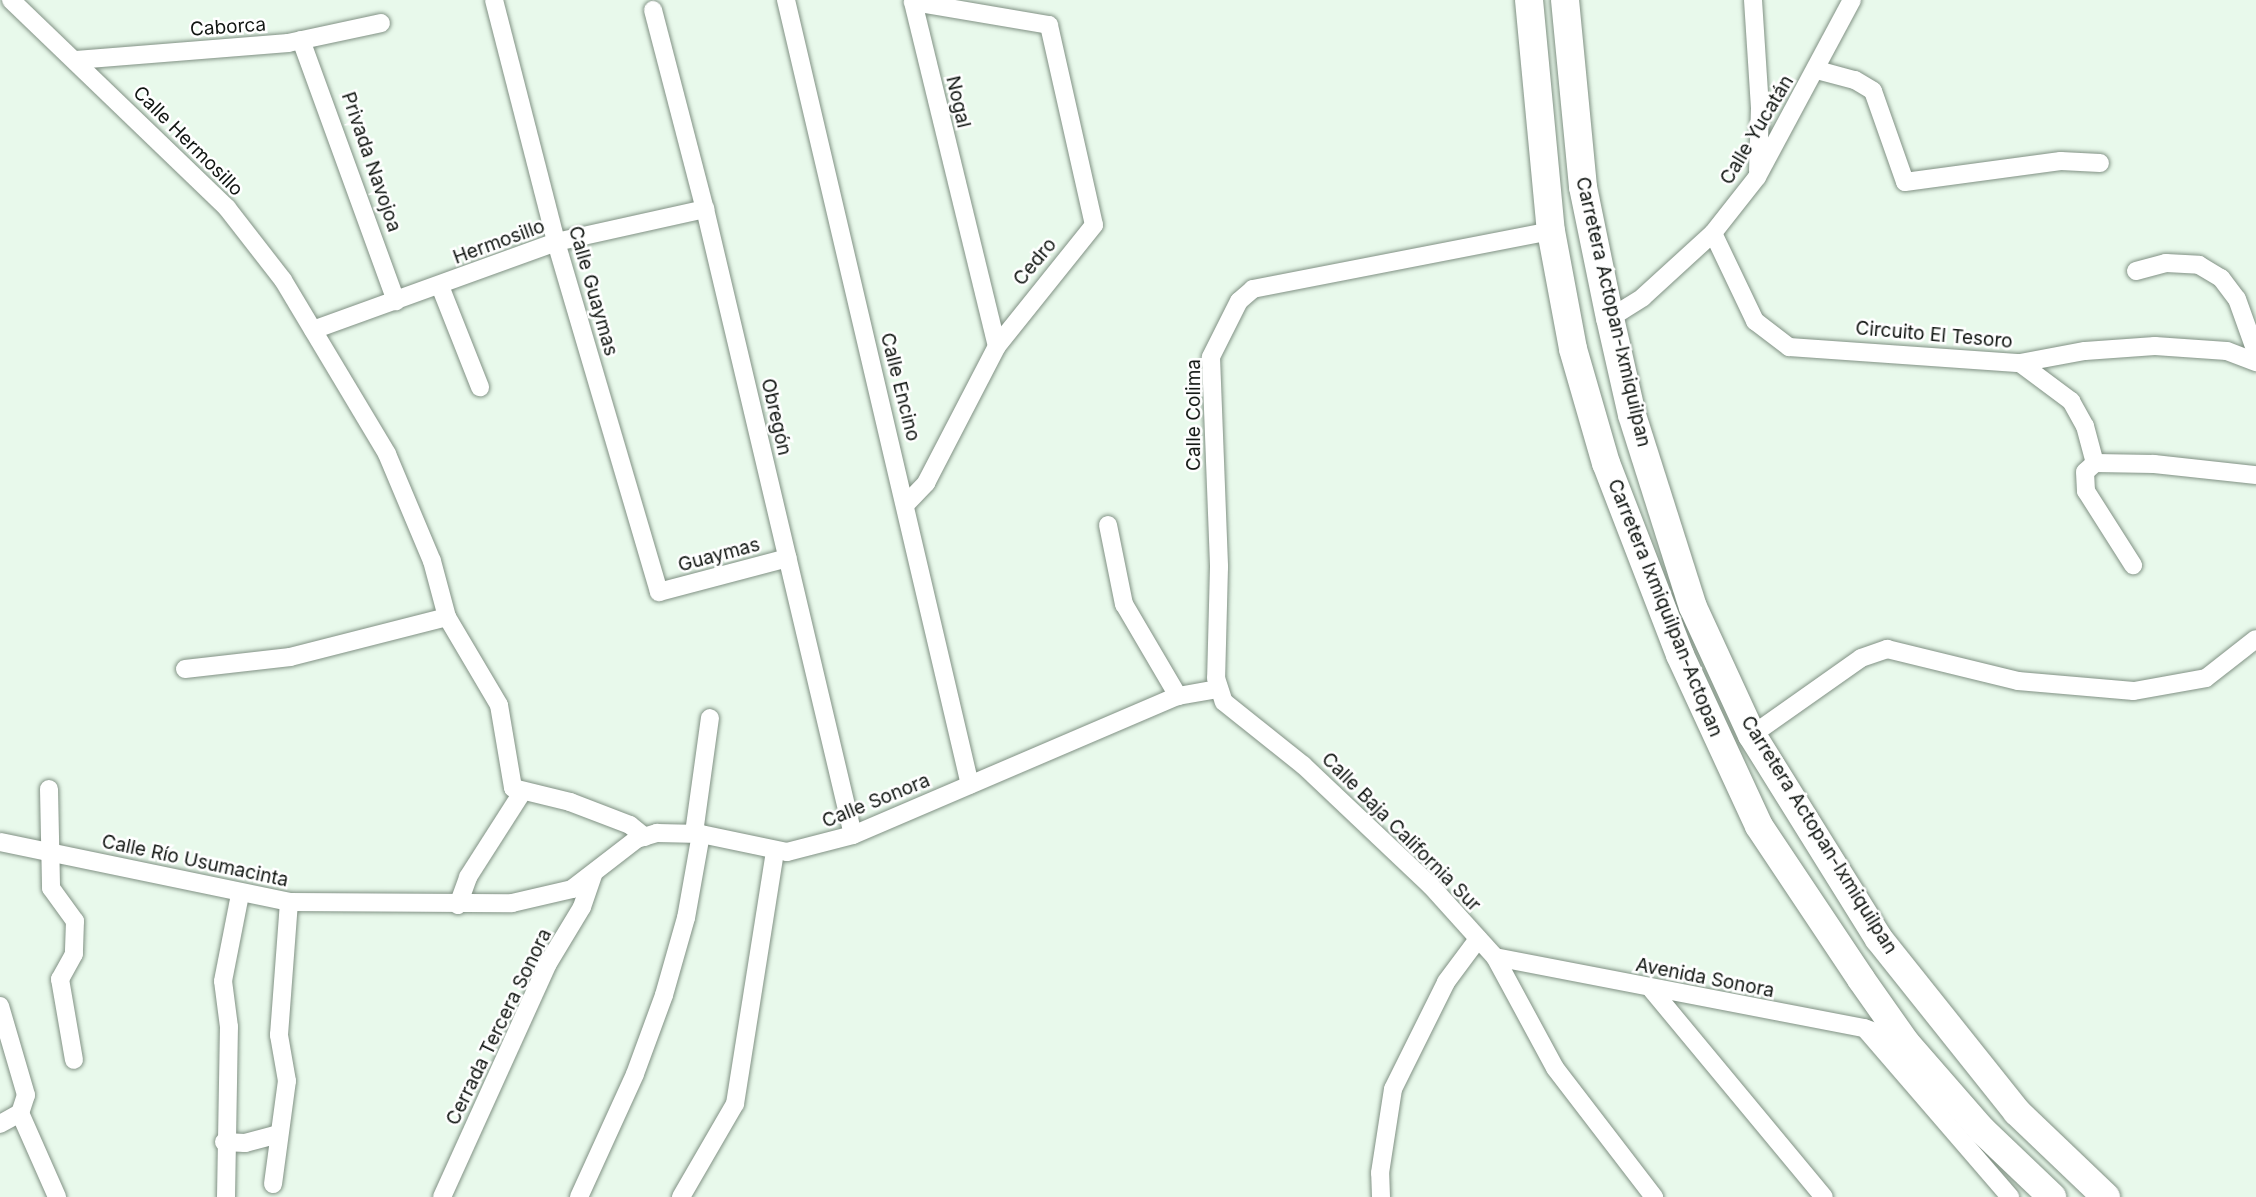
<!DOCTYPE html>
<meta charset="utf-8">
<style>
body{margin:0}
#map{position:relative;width:2256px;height:1197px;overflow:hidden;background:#e8f9eb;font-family:Inter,sans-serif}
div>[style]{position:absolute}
.roads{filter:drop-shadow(0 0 2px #819184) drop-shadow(0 0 2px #819184)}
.street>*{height:18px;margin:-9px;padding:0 9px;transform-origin:9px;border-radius:9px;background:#fff}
.primary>*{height:28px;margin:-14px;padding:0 14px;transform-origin:14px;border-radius:14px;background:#fff}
span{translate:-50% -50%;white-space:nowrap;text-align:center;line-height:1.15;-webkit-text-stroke:5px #fff;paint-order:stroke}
.street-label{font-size:19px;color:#101511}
</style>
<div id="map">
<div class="roads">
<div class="street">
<i style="left:11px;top:0;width:300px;rotate:43.9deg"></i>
<i style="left:227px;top:208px;width:91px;rotate:52.1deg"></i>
<i style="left:283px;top:280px;width:203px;rotate:59.1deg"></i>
<i style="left:387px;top:454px;width:116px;rotate:67.2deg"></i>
<i style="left:432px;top:561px;width:58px;rotate:75deg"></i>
<i style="left:447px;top:617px;width:102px;rotate:59.4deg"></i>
<i style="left:499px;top:705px;width:84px;rotate:80.4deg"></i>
<i style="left:513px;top:788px;width:59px;rotate:13.8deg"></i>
<i style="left:570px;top:802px;width:64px;rotate:21deg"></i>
<i style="left:630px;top:825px;width:19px;rotate:39deg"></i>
<i style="left:494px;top:0;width:250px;rotate:75.6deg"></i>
<i style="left:556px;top:242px;width:365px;rotate:73.6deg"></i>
<i style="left:659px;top:592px;width:133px;rotate:-14.8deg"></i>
<i style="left:786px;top:0;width:806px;rotate:76.81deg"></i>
<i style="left:1753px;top:0;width:108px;rotate:86.3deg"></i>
<i style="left:1760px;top:108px;width:63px;rotate:91.8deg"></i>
<i style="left:653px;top:10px;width:206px;rotate:75.4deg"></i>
<i style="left:705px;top:209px;width:643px;rotate:76.7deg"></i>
<i style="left:301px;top:40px;width:278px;rotate:70deg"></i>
<i style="left:76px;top:60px;width:213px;rotate:-4.6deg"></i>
<i style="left:288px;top:43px;width:95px;rotate:-12.1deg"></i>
<i style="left:1817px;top:70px;width:39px;rotate:15deg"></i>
<i style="left:1855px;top:80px;width:21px;rotate:31deg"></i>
<i style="left:1873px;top:91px;width:96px;rotate:70.6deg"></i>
<i style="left:1905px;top:182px;width:157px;rotate:-7.7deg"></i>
<i style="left:2061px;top:161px;width:39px;rotate:3deg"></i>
<i style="left:1551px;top:231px;width:304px;rotate:169deg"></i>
<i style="left:1253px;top:289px;width:18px;rotate:139deg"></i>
<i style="left:1239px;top:301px;width:63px;rotate:116.6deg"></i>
<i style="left:1211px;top:357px;width:210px;rotate:87.8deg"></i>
<i style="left:1219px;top:567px;width:111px;rotate:91.5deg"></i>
<i style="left:1216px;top:678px;width:25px;rotate:72deg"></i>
<i style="left:1224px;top:702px;width:101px;rotate:38.6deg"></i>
<i style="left:1303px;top:765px;width:175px;rotate:43.4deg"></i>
<i style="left:1430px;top:885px;width:97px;rotate:47.9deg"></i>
<i style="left:1495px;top:957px;width:126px;rotate:61.6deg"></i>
<i style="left:1555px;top:1068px;width:163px;rotate:52.5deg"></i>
<i style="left:1713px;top:233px;width:98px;rotate:64.5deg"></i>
<i style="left:1755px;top:321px;width:43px;rotate:37.4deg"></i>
<i style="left:1789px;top:347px;width:232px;rotate:4deg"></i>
<i style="left:2020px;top:363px;width:66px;rotate:-10.5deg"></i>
<i style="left:2085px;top:351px;width:70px;rotate:-4.1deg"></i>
<i style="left:2155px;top:346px;width:72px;rotate:4deg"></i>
<i style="left:2227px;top:351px;width:31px;rotate:21deg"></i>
<i style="left:2136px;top:271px;width:31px;rotate:-15deg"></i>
<i style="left:2166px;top:263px;width:33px;rotate:3deg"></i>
<i style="left:2199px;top:265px;width:26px;rotate:31deg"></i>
<i style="left:2221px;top:278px;width:26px;rotate:53deg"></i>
<i style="left:2237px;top:299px;width:56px;rotate:70.3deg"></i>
<i style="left:440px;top:286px;width:109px;rotate:68.4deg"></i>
<i style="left:1610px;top:318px;width:39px;rotate:-32deg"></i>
<i style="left:1643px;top:297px;width:95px;rotate:-42.4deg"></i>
<i style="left:1713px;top:233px;width:71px;rotate:-51.8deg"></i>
<i style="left:1757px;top:177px;width:201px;rotate:-61.8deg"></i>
<i style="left:313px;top:330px;width:258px;rotate:-19.9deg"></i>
<i style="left:556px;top:242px;width:153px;rotate:-12.5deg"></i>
<i style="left:2020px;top:363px;width:64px;rotate:36.7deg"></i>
<i style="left:2071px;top:401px;width:29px;rotate:61deg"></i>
<i style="left:2085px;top:426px;width:38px;rotate:75deg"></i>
<i style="left:2095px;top:463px;width:13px;rotate:138deg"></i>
<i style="left:2085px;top:472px;width:19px;rotate:87deg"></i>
<i style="left:2086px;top:491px;width:88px;rotate:57.6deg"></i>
<i style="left:2095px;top:463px;width:59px;rotate:1deg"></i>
<i style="left:2154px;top:464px;width:103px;rotate:6.2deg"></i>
<i style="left:907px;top:503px;width:28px;rotate:-46deg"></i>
<i style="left:926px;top:483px;width:154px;rotate:-62.6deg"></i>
<i style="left:997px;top:346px;width:155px;rotate:-51.3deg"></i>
<i style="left:1094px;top:225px;width:205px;rotate:-102.7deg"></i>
<i style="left:1049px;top:25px;width:138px;rotate:-170.4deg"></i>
<i style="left:913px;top:2px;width:354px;rotate:76.3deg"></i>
<i style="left:1108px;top:525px;width:81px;rotate:78.6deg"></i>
<i style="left:1124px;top:604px;width:107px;rotate:59.6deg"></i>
<i style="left:185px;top:669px;width:106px;rotate:-6.5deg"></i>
<i style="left:290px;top:657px;width:162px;rotate:-14.3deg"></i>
<i style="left:1752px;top:735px;width:133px;rotate:-35.2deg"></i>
<i style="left:1861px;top:658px;width:28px;rotate:-19deg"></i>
<i style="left:1887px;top:649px;width:135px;rotate:13.7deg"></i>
<i style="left:2018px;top:681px;width:116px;rotate:4.9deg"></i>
<i style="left:2134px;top:691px;width:73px;rotate:-10.2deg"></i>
<i style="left:2206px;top:678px;width:63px;rotate:-38deg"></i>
<i style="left:49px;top:789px;width:99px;rotate:88.8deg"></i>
<i style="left:51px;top:888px;width:41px;rotate:54deg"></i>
<i style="left:75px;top:921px;width:33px;rotate:92deg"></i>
<i style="left:74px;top:954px;width:29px;rotate:119deg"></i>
<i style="left:60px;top:979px;width:82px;rotate:80.2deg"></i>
<i style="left:694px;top:833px;width:116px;rotate:-82.1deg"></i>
<i style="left:0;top:842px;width:295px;rotate:11.7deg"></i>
<i style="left:289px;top:902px;width:223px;rotate:0.3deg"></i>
<i style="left:512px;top:903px;width:62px;rotate:-13.1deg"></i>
<i style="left:572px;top:889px;width:82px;rotate:-37.6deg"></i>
<i style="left:637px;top:839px;width:21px;rotate:-17deg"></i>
<i style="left:657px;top:833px;width:44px;rotate:1.3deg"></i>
<i style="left:701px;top:834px;width:88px;rotate:11.8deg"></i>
<i style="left:787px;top:852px;width:68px;rotate:-14.4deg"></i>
<i style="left:853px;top:835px;width:353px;rotate:-23.2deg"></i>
<i style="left:1178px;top:696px;width:41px;rotate:-9.9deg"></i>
<i style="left:458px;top:905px;width:30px;rotate:-70deg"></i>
<i style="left:468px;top:877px;width:98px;rotate:-57.4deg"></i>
<i style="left:1495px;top:957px;width:376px;rotate:10.9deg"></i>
<i style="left:1864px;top:1028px;width:45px;rotate:19.7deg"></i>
<i style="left:1652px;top:990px;width:269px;rotate:50.3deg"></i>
<i style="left:0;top:1006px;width:93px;rotate:73.7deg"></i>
<i style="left:26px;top:1095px;width:19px;rotate:108deg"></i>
<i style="left:20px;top:1113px;width:92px;rotate:66.2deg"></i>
<i style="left:1866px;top:1030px;width:221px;rotate:49.2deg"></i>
<i style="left:0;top:1124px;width:23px;rotate:-29deg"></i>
<i style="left:224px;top:1142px;width:21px;rotate:3deg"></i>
<i style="left:245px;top:1143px;width:35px;rotate:-15deg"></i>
<i style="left:273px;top:1184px;width:104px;rotate:-82.3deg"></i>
<i style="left:287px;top:1081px;width:47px;rotate:-99.9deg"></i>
<i style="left:279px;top:1035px;width:133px;rotate:-85.7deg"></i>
<i style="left:226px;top:1197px;width:170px;rotate:-89deg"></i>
<i style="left:229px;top:1027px;width:46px;rotate:-97.4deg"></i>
<i style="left:223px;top:981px;width:89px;rotate:-78.9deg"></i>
<i style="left:442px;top:1197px;width:255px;rotate:-65.6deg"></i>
<i style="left:547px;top:965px;width:68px;rotate:-58.9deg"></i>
<i style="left:582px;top:907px;width:34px;rotate:-71deg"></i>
<i style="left:579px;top:1197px;width:135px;rotate:-65.5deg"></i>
<i style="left:635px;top:1074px;width:84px;rotate:-69.8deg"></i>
<i style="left:664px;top:995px;width:80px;rotate:-74.1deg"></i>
<i style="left:686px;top:918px;width:85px;rotate:-79.9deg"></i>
<i style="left:681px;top:1197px;width:108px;rotate:-59.9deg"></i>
<i style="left:735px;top:1104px;width:256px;rotate:-81deg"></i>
<i style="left:1381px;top:1197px;width:24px;rotate:-92deg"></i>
<i style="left:1380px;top:1173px;width:85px;rotate:-81.2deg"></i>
<i style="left:1393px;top:1089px;width:119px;rotate:-63.6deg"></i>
<i style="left:1446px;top:982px;width:54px;rotate:-53.3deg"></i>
</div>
<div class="primary">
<i style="left:1529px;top:0;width:232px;rotate:84.6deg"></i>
<i style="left:1551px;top:231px;width:120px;rotate:79.4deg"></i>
<i style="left:1573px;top:349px;width:119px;rotate:73.9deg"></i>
<i style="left:1606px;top:463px;width:206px;rotate:68.9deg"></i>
<i style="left:1680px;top:655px;width:188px;rotate:65.2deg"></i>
<i style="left:1759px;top:826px;width:184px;rotate:56.3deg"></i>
<i style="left:1861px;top:979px;width:78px;rotate:54.9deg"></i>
<i style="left:1906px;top:1043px;width:116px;rotate:48.9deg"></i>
<i style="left:1982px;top:1130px;width:97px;rotate:43.7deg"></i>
<i style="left:1565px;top:0;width:188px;rotate:84.5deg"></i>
<i style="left:1583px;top:187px;width:134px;rotate:78.4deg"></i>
<i style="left:1610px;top:318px;width:99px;rotate:77.2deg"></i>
<i style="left:1632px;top:415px;width:201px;rotate:72.4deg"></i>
<i style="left:1693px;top:607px;width:141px;rotate:65.3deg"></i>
<i style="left:1752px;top:735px;width:240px;rotate:58.1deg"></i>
<i style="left:1879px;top:939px;width:221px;rotate:51.4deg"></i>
<i style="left:2017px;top:1112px;width:123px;rotate:43.7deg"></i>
</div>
</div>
<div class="street-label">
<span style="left:228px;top:27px;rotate:-4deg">Caborca</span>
<span style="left:958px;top:102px;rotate:77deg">Nogal</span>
<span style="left:1757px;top:130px;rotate:-59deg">Calle Yucatán</span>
<span style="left:188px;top:141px;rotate:45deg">Calle Hermosillo</span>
<span style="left:371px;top:162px;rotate:71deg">Privada Navojoa</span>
<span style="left:499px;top:242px;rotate:-20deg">Hermosillo</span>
<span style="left:1035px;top:262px;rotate:-50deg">Cedro</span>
<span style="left:593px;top:291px;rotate:74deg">Calle Guaymas</span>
<span style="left:1613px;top:312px;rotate:77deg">Carretera Actopan-Ixmiquilpan</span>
<span style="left:1934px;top:335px;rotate:5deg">Circuito El Tesoro</span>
<span style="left:900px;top:387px;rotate:76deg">Calle Encino</span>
<span style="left:1194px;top:415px;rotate:-90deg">Calle Colima</span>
<span style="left:776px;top:417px;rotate:77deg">Obregón</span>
<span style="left:719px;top:555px;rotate:-15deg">Guaymas</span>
<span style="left:1665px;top:608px;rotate:68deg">Carretera Ixmiquilpan-Actopan</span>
<span style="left:876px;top:801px;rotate:-22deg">Calle Sonora</span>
<span style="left:1401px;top:832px;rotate:45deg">Calle Baja California Sur</span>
<span style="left:1819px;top:835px;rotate:58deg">Carretera Actopan-Ixmiquilpan</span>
<span style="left:195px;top:861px;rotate:12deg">Calle Río Usumacinta</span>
<span style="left:1705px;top:978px;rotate:11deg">Avenida Sonora</span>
<span style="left:499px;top:1027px;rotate:-64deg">Cerrada Tercera Sonora</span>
</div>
</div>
